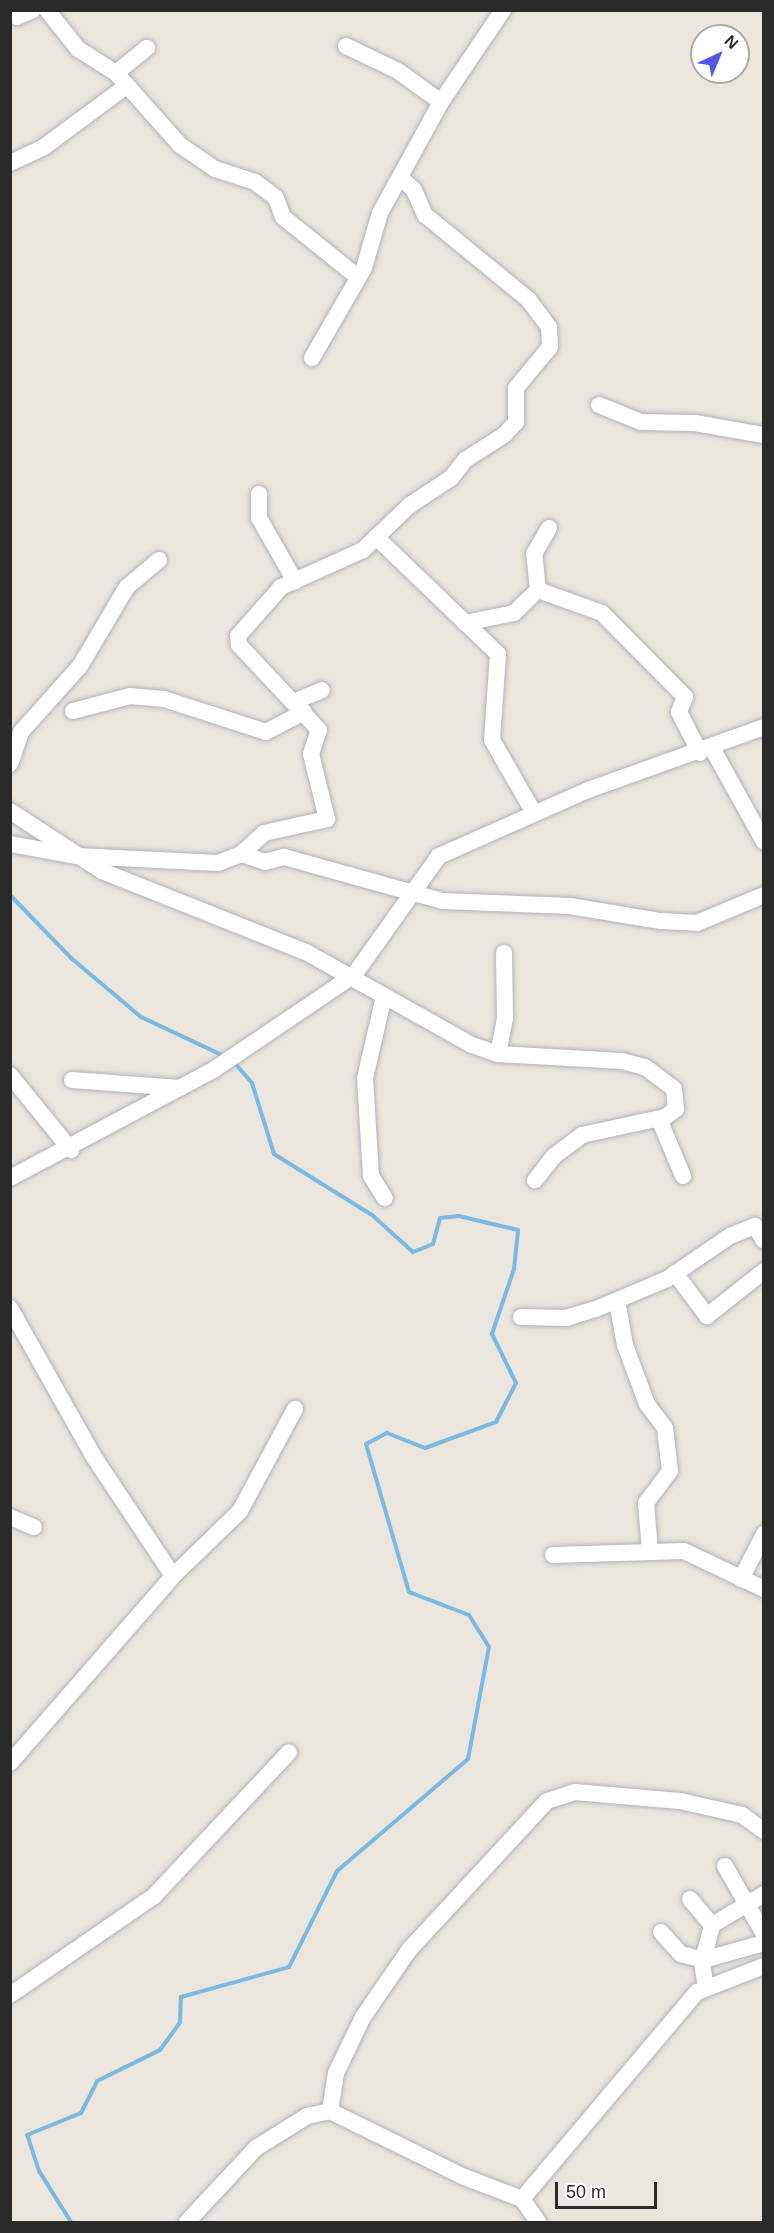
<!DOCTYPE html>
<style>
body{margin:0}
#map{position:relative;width:774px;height:2233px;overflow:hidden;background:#eae6dd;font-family:Helvetica,sans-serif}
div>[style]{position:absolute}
.stream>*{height:4px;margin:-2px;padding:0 2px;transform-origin:2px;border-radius:2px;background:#7cb9e1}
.roads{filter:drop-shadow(0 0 2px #b1b2bc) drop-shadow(0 0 2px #b1b2bc)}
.street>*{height:16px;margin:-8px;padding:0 8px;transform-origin:8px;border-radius:8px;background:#fff}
span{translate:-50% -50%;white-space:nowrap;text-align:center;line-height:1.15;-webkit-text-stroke:4.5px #fff;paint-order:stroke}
.frame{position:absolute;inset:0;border:12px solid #2a2a2a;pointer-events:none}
.north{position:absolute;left:690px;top:24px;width:60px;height:60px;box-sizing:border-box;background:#fff;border:2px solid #aaa;border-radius:50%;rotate:44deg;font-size:16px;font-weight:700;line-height:24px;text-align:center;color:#2a2a2a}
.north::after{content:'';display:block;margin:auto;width:21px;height:27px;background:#4f57e6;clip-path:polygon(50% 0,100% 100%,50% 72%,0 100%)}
.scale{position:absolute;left:555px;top:2182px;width:102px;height:27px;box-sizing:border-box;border:3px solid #2a2a2a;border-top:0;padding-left:8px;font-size:18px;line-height:21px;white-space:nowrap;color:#2a2a2a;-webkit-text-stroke:4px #fff;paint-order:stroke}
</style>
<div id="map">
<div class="stream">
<i style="left:10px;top:895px;width:88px;rotate:45.9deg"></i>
<i style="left:71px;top:958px;width:92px;rotate:40.1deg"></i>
<i style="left:141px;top:1017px;width:92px;rotate:25.2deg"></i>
<i style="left:71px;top:2222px;width:60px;rotate:-122.1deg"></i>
<i style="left:39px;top:2171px;width:38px;rotate:-108deg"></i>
<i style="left:27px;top:2135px;width:58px;rotate:-22.2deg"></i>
<i style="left:81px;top:2113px;width:36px;rotate:-63deg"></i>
<i style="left:97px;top:2081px;width:70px;rotate:-26.2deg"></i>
<i style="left:160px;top:2050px;width:34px;rotate:-54deg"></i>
<i style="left:180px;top:2022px;width:25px;rotate:-88deg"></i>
<i style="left:181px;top:1997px;width:112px;rotate:-15.5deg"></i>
<i style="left:289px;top:1967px;width:107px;rotate:-63.4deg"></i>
<i style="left:337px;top:1871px;width:172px;rotate:-40.5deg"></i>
<i style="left:468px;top:1759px;width:114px;rotate:-79.4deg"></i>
<i style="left:489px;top:1647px;width:38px;rotate:-122deg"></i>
<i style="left:469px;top:1615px;width:64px;rotate:-159deg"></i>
<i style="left:409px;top:1592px;width:154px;rotate:-106.2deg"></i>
<i style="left:366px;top:1444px;width:24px;rotate:-28deg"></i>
<i style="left:387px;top:1433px;width:41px;rotate:21.5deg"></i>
<i style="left:425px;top:1448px;width:76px;rotate:-20.1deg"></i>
<i style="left:496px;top:1422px;width:44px;rotate:-62.9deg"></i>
<i style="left:516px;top:1383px;width:55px;rotate:-116.1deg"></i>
<i style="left:492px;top:1334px;width:69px;rotate:-71.3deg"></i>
<i style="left:514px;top:1269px;width:39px;rotate:-84deg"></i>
<i style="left:518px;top:1230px;width:61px;rotate:-166.7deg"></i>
<i style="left:459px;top:1216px;width:19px;rotate:174deg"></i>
<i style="left:440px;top:1218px;width:27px;rotate:105deg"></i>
<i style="left:433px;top:1244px;width:22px;rotate:158deg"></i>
<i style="left:413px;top:1252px;width:55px;rotate:-137.9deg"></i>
<i style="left:372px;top:1215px;width:115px;rotate:-148.1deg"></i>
<i style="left:274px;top:1154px;width:74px;rotate:-107.2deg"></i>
<i style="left:252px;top:1083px;width:29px;rotate:-131deg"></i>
</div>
<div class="roads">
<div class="street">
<i style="left:15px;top:10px;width:7px;rotate:74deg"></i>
<i style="left:17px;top:17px;width:17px;rotate:-24deg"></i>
<i style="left:47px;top:10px;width:50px;rotate:51.5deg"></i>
<i style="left:78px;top:49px;width:45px;rotate:32.3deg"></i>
<i style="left:116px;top:73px;width:40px;rotate:-39deg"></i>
<i style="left:346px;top:46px;width:58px;rotate:25.7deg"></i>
<i style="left:398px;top:71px;width:53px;rotate:35.8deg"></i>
<i style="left:116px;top:73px;width:96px;rotate:48.4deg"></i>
<i style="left:180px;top:145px;width:42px;rotate:34.4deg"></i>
<i style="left:215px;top:169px;width:42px;rotate:18deg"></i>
<i style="left:255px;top:182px;width:26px;rotate:37deg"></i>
<i style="left:276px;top:198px;width:20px;rotate:70deg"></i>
<i style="left:283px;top:217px;width:97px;rotate:38.8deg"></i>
<i style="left:10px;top:163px;width:38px;rotate:-25deg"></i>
<i style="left:44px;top:147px;width:101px;rotate:-36.5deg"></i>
<i style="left:312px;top:358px;width:104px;rotate:-60deg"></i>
<i style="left:364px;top:268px;width:57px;rotate:-73.8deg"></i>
<i style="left:380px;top:213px;width:127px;rotate:-61.2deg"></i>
<i style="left:441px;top:102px;width:111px;rotate:-56deg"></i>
<i style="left:599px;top:405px;width:45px;rotate:22deg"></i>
<i style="left:641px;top:422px;width:54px;rotate:1.1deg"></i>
<i style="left:695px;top:423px;width:70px;rotate:9.9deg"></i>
<i style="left:259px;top:494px;width:24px;rotate:90deg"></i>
<i style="left:259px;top:518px;width:73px;rotate:60.3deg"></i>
<i style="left:376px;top:537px;width:169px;rotate:43.8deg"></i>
<i style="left:498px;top:654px;width:86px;rotate:94deg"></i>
<i style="left:492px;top:740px;width:84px;rotate:60.1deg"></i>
<i style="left:538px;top:590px;width:36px;rotate:-96deg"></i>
<i style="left:534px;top:554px;width:30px;rotate:-60deg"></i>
<i style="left:465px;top:623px;width:50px;rotate:-11.5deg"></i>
<i style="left:514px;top:613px;width:33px;rotate:-44deg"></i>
<i style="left:538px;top:590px;width:68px;rotate:19.8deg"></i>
<i style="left:602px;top:613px;width:118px;rotate:45.3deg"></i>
<i style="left:685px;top:697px;width:16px;rotate:112deg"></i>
<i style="left:679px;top:712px;width:46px;rotate:62.9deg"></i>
<i style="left:296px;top:701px;width:28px;rotate:-23deg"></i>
<i style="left:73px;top:711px;width:59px;rotate:-14.7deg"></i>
<i style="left:130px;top:696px;width:34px;rotate:5deg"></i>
<i style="left:164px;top:699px;width:107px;rotate:17.9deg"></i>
<i style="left:266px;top:732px;width:43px;rotate:-27.8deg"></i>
<i style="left:712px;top:748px;width:107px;rotate:61deg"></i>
<i style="left:10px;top:764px;width:34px;rotate:-71deg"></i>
<i style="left:21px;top:732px;width:89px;rotate:-48.2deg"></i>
<i style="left:80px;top:666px;width:92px;rotate:-59.3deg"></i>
<i style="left:127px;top:587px;width:42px;rotate:-40.2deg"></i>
<i style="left:10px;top:811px;width:110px;rotate:33.1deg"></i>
<i style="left:102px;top:871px;width:219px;rotate:21.7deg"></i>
<i style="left:306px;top:952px;width:190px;rotate:29.3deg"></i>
<i style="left:472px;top:1045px;width:28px;rotate:19deg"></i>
<i style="left:498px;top:1054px;width:124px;rotate:3.2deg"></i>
<i style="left:622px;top:1061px;width:24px;rotate:15deg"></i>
<i style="left:645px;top:1067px;width:36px;rotate:37deg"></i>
<i style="left:674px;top:1089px;width:20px;rotate:84deg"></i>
<i style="left:676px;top:1109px;width:14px;rotate:144deg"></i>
<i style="left:665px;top:1117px;width:85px;rotate:167.8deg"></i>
<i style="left:582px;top:1135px;width:35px;rotate:143deg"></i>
<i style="left:554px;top:1156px;width:31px;rotate:128deg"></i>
<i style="left:10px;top:844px;width:68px;rotate:10.2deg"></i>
<i style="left:77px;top:856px;width:141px;rotate:2.8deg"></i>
<i style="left:218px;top:863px;width:25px;rotate:-21deg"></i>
<i style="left:241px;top:854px;width:31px;rotate:-42deg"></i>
<i style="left:264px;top:833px;width:65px;rotate:-12.5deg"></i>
<i style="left:327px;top:819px;width:67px;rotate:-103.8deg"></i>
<i style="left:311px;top:754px;width:25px;rotate:-72deg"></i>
<i style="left:319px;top:730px;width:117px;rotate:-133.3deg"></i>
<i style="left:239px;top:645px;width:9px;rotate:-96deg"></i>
<i style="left:238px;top:636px;width:65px;rotate:-48.7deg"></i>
<i style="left:281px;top:587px;width:90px;rotate:-24.3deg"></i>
<i style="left:363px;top:550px;width:65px;rotate:-43.8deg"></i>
<i style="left:410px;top:505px;width:49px;rotate:-33.4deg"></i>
<i style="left:451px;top:478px;width:23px;rotate:-52deg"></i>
<i style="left:465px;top:460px;width:46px;rotate:-32.7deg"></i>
<i style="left:504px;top:435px;width:18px;rotate:-47deg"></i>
<i style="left:516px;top:422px;width:34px;rotate:-90deg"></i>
<i style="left:516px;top:388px;width:53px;rotate:-50.3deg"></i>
<i style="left:550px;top:347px;width:20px;rotate:-93deg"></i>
<i style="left:549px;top:327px;width:34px;rotate:-127deg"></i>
<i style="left:529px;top:300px;width:134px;rotate:-140.7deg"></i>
<i style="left:425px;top:215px;width:27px;rotate:-114deg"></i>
<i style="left:414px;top:190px;width:19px;rotate:-137deg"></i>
<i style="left:241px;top:854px;width:25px;rotate:18deg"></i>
<i style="left:265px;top:862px;width:20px;rotate:-15deg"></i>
<i style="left:284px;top:857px;width:165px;rotate:15.5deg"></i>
<i style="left:443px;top:901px;width:127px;rotate:2.3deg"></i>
<i style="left:570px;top:906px;width:92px;rotate:9.4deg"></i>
<i style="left:661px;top:921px;width:36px;rotate:3deg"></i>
<i style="left:697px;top:923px;width:73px;rotate:-22.7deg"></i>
<i style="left:384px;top:996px;width:84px;rotate:103deg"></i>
<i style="left:365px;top:1078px;width:98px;rotate:86.5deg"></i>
<i style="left:371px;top:1176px;width:26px;rotate:58deg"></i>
<i style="left:498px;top:1054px;width:37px;rotate:-79deg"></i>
<i style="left:505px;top:1018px;width:65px;rotate:-90.9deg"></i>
<i style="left:10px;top:1075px;width:97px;rotate:50.9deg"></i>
<i style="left:72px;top:1080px;width:108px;rotate:4.2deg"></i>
<i style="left:659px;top:1119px;width:62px;rotate:67.2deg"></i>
<i style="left:10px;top:1178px;width:232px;rotate:-28deg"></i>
<i style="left:215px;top:1069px;width:168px;rotate:-34.1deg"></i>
<i style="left:354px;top:975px;width:146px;rotate:-54.5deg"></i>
<i style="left:439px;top:856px;width:163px;rotate:-23.9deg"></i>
<i style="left:588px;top:790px;width:187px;rotate:-19.7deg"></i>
<i style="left:675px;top:1273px;width:54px;rotate:53.3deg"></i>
<i style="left:707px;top:1316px;width:73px;rotate:-38.3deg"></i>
<i style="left:617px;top:1301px;width:45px;rotate:79.7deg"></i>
<i style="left:625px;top:1345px;width:63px;rotate:69.6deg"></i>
<i style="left:647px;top:1404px;width:30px;rotate:53deg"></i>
<i style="left:665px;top:1428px;width:43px;rotate:83.4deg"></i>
<i style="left:670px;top:1471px;width:40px;rotate:127deg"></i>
<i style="left:646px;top:1503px;width:48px;rotate:85.2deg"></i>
<i style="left:10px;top:1308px;width:171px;rotate:60.6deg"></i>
<i style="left:94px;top:1457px;width:143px;rotate:56.4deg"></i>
<i style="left:521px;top:1317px;width:45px;rotate:1.3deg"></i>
<i style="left:566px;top:1318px;width:31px;rotate:-17deg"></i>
<i style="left:596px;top:1309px;width:77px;rotate:-22.9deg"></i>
<i style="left:667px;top:1279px;width:76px;rotate:-34.3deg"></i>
<i style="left:730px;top:1236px;width:27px;rotate:-22deg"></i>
<i style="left:755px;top:1226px;width:17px;rotate:59deg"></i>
<i style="left:10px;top:1517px;width:26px;rotate:23deg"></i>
<i style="left:553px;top:1555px;width:131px;rotate:-1.7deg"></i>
<i style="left:684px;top:1551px;width:89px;rotate:25.4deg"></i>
<i style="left:741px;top:1579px;width:51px;rotate:-62.9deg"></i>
<i style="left:10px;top:1763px;width:248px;rotate:-48.9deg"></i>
<i style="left:173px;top:1576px;width:93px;rotate:-44.1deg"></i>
<i style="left:240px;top:1511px;width:116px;rotate:-61.7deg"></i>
<i style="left:725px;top:1866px;width:78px;rotate:60.2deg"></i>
<i style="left:690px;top:1899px;width:34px;rotate:50deg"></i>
<i style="left:661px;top:1932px;width:30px;rotate:48deg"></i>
<i style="left:681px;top:1954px;width:23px;rotate:15deg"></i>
<i style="left:703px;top:1960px;width:63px;rotate:-15.6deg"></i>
<i style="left:706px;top:1988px;width:25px;rotate:-99deg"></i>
<i style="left:702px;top:1963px;width:39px;rotate:-75deg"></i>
<i style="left:712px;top:1925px;width:61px;rotate:-30.8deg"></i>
<i style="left:10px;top:1995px;width:175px;rotate:-34.5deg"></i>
<i style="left:154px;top:1896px;width:197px;rotate:-46.8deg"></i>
<i style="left:330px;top:2111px;width:38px;rotate:-81deg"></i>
<i style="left:336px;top:2073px;width:62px;rotate:-64.3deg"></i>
<i style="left:363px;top:2017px;width:81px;rotate:-55.5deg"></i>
<i style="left:409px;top:1950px;width:203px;rotate:-47.2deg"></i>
<i style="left:547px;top:1801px;width:29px;rotate:-18deg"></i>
<i style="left:575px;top:1792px;width:105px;rotate:4.9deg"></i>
<i style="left:680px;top:1801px;width:64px;rotate:12.7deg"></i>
<i style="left:742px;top:1815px;width:27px;rotate:36deg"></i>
<i style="left:522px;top:2199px;width:271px;rotate:-49.8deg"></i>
<i style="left:697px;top:1992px;width:72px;rotate:-21.2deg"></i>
<i style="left:187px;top:2222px;width:101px;rotate:-47deg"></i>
<i style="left:256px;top:2148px;width:60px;rotate:-32.1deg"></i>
<i style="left:307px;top:2116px;width:24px;rotate:-12deg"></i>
<i style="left:330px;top:2111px;width:147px;rotate:26.2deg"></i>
<i style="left:462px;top:2176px;width:64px;rotate:21deg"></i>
<i style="left:522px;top:2199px;width:28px;rotate:55deg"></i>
</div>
</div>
<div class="frame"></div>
<div class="north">N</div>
<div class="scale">50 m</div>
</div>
